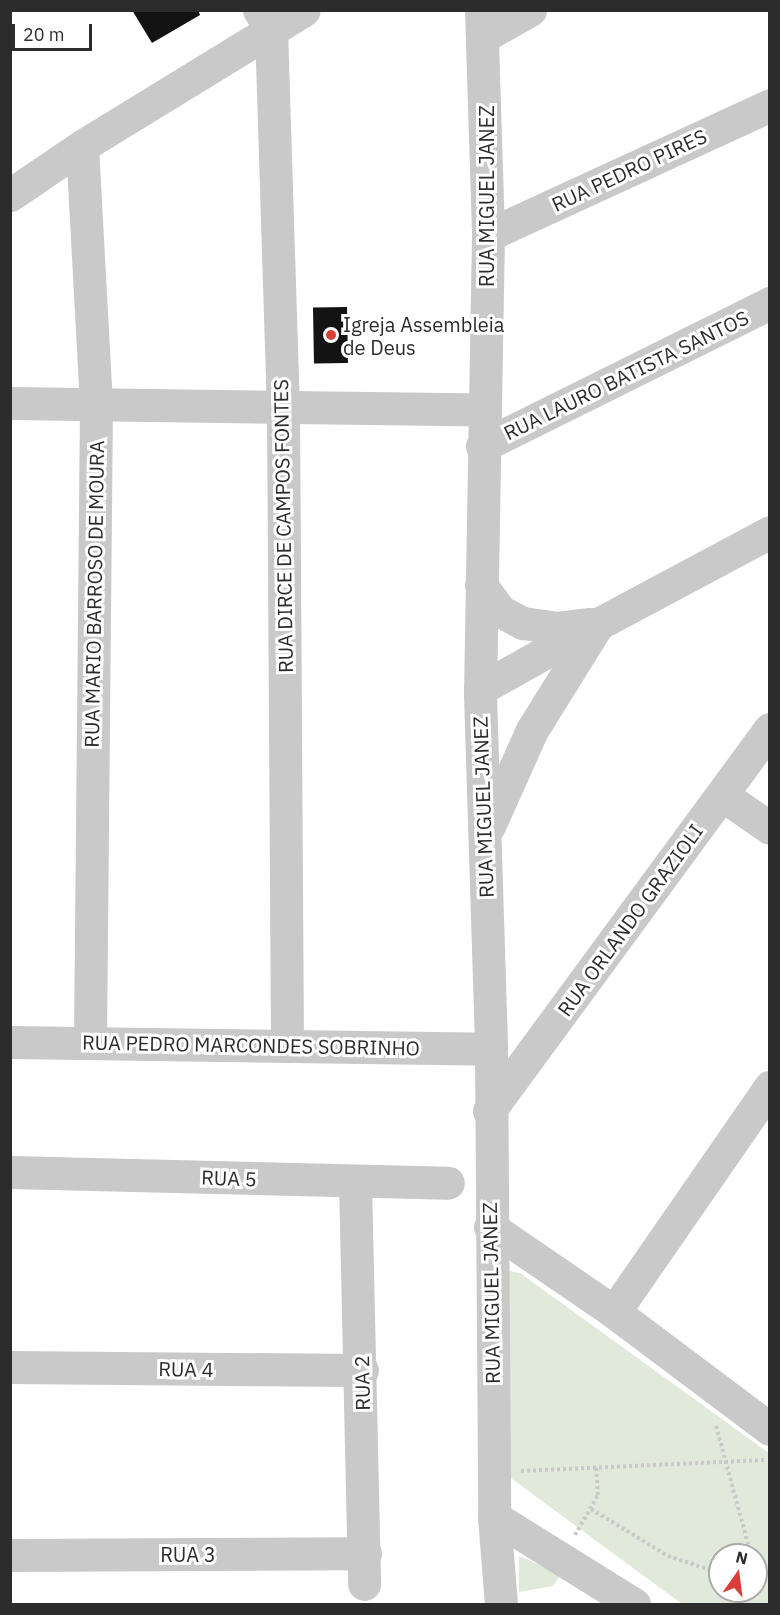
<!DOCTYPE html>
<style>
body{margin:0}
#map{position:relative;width:780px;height:1615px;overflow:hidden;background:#fff;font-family:"IBM Plex Sans",sans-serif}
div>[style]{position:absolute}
.green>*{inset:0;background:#e1e9db}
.building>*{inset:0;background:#131313;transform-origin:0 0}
.path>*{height:4px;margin-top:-2px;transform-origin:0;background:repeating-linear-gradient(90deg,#c9c9c9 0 3px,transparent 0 6px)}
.minor>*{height:33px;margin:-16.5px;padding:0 16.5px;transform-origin:16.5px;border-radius:16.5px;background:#c9c9c9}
.dots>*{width:16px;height:16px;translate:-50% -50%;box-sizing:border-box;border:3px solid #fff;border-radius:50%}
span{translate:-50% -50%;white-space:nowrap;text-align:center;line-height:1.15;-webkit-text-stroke:6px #fff;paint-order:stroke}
.street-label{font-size:20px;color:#2c2c2c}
.poi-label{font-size:20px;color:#2c2c2c}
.left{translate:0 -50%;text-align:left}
.frame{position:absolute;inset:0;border:12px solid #2c2c2c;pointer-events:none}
.north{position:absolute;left:708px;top:1543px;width:60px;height:60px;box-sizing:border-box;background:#fff;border:2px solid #ababab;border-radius:50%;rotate:14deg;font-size:16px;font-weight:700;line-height:24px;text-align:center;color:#2c2c2c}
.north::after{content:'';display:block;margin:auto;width:21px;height:27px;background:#d83e3a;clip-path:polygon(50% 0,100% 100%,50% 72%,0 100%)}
.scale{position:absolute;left:12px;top:24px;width:80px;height:27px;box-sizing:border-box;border:3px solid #2c2c2c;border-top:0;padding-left:8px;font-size:18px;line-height:21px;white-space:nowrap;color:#2c2c2c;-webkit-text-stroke:4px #fff;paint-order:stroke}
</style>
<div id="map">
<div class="green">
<i style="clip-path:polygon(evenodd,504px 1270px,520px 1273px,769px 1453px,769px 1604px,682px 1604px,508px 1476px,504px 1270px,720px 1555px,756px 1555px,756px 1591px,720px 1591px,720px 1555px)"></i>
<i style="clip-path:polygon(519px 1556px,561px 1574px,553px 1586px,519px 1592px)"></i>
</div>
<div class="building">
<i style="clip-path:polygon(132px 10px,198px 10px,200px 15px,152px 43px)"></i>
<i style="left:347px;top:307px;width:56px;height:34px;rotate:89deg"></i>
</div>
<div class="path">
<i style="left:716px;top:1426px;width:134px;rotate:74.8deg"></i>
<i style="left:521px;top:1471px;width:244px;rotate:-2.6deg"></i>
<i style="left:591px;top:1509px;width:90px;rotate:31.4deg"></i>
<i style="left:668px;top:1556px;width:55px;rotate:18.1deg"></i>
<i style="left:575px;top:1535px;width:46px;rotate:-60.1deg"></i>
<i style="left:598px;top:1495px;width:27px;rotate:-94deg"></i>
</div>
<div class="minor">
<i style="left:259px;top:10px;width:22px;rotate:58deg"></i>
<i style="left:271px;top:29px;width:379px;rotate:88.2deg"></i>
<i style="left:283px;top:408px;width:638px;rotate:89.64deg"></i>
<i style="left:481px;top:10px;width:225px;rotate:88.2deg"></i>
<i style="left:488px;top:235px;width:459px;rotate:91deg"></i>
<i style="left:480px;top:694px;width:355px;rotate:88.2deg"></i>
<i style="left:491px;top:1049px;width:468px;rotate:89.6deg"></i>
<i style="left:494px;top:1517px;width:87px;rotate:85.4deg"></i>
<i style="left:484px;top:36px;width:53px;rotate:-29.5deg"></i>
<i style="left:82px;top:146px;width:257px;rotate:86.9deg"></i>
<i style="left:96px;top:403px;width:640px;rotate:90.54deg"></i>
<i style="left:10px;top:195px;width:87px;rotate:-34.2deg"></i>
<i style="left:82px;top:146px;width:260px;rotate:-31.5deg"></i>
<i style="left:488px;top:235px;width:311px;rotate:-24.7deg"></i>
<i style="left:10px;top:403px;width:473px;rotate:0.8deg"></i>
<i style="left:482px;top:446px;width:322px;rotate:-26.4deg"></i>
<i style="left:481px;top:585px;width:32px;rotate:54deg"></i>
<i style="left:500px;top:611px;width:26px;rotate:28deg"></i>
<i style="left:523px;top:623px;width:34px;rotate:8deg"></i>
<i style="left:557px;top:628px;width:33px;rotate:-7deg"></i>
<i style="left:480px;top:689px;width:133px;rotate:-29.3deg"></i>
<i style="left:722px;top:795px;width:58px;rotate:34.5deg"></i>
<i style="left:489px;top:826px;width:105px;rotate:-65.9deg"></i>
<i style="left:532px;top:730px;width:125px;rotate:-58.1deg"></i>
<i style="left:598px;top:624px;width:195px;rotate:-28.1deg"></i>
<i style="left:10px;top:1042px;width:481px;rotate:0.8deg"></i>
<i style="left:489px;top:1111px;width:474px;rotate:-53.7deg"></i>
<i style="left:10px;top:1172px;width:438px;rotate:1.4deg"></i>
<i style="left:355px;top:1182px;width:402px;rotate:88.7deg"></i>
<i style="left:490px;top:1227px;width:150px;rotate:34.4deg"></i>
<i style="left:614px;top:1312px;width:195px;rotate:36.9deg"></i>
<i style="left:614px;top:1312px;width:274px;rotate:-55.3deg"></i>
<i style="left:10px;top:1367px;width:352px;rotate:0.5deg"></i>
<i style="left:494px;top:1517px;width:165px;rotate:31.9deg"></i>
<i style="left:10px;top:1555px;width:355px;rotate:-0.3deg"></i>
</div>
<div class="dots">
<i style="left:331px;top:335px;background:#d83e3a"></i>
</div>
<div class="street-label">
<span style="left:629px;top:170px;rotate:-25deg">RUA PEDRO PIRES</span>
<span style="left:486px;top:196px;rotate:-90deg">RUA MIGUEL JANEZ</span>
<span style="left:626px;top:375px;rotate:-26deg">RUA LAURO BATISTA SANTOS</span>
<span style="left:283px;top:526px;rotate:-91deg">RUA DIRCE DE CAMPOS FONTES</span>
<span style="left:94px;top:594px;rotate:-89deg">RUA MARIO BARROSO DE MOURA</span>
<span style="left:483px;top:807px;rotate:-92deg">RUA MIGUEL JANEZ</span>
<span style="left:630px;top:920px;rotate:-54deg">RUA ORLANDO GRAZIOLI</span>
<span style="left:251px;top:1045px;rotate:1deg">RUA PEDRO MARCONDES SOBRINHO</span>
<span style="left:229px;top:1178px;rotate:2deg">RUA 5</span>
<span style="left:491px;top:1293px;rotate:-91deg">RUA MIGUEL JANEZ</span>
<span style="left:186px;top:1369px;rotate:1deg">RUA 4</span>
<span style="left:362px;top:1383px;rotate:-91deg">RUA 2</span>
<span style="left:188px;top:1554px">RUA 3</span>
</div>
<div class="poi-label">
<span class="left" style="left:343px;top:336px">Igreja Assembleia<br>de Deus</span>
</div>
<div class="frame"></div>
<div class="north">N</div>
<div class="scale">20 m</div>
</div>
